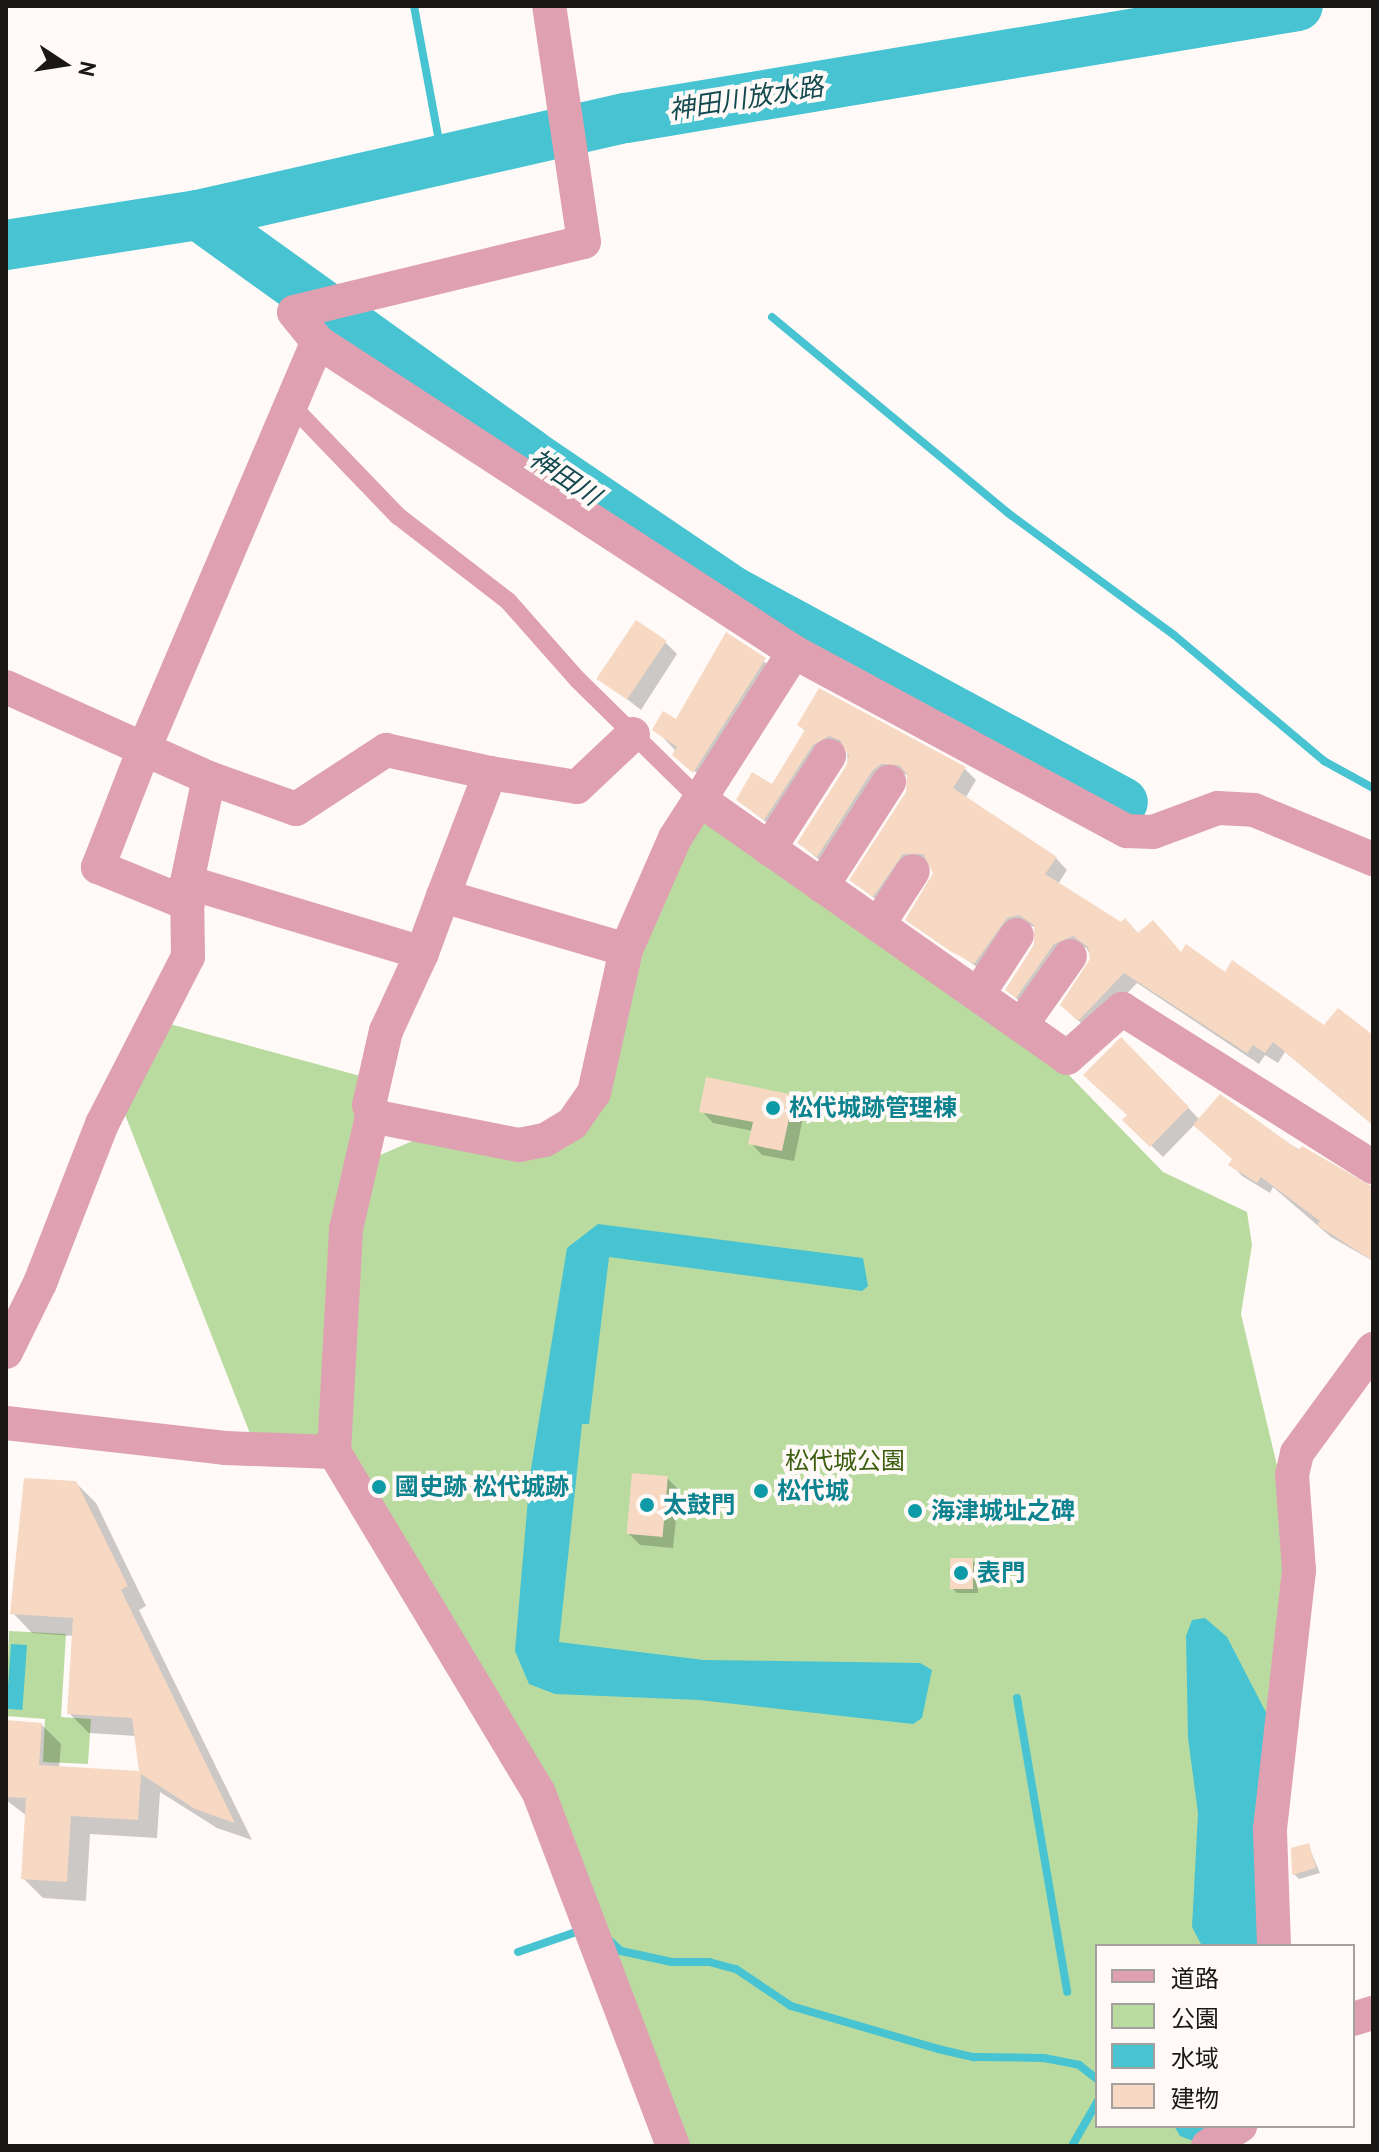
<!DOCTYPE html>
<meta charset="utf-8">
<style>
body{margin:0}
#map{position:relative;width:1379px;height:2152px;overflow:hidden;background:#fffaf7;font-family:"PT Sans","Noto Sans JP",sans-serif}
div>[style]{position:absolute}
.green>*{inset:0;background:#badba0}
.water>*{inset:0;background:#47c3d1;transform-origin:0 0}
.shadow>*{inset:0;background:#0003}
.stream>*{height:8px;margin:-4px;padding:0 4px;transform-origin:4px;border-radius:4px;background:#47c3d1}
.river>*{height:50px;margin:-25px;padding:0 25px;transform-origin:25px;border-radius:25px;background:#47c3d1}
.building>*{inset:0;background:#f6d8c3;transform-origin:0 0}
.service>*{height:18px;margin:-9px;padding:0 9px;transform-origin:9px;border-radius:9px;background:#dfa1b1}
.minor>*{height:34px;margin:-17px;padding:0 17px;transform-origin:17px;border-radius:17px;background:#dfa1b1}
.dots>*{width:22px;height:22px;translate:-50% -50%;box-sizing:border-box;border:4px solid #fffaf7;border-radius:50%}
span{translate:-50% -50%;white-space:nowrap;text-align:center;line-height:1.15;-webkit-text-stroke:8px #fffaf7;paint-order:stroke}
.culture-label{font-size:24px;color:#0d838f;font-weight:700}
.left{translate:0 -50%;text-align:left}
.park-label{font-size:24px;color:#3a5d0e}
.water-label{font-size:26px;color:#134a50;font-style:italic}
.frame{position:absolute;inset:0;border:8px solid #1a1817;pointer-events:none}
.legend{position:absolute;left:1095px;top:1944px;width:260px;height:184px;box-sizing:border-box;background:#fffaf7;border:2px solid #a3a09d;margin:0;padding:10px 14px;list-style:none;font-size:24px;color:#1a1817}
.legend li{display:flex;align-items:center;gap:16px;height:40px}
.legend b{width:40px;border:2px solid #a3a09d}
.north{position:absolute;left:24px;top:24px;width:80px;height:80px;-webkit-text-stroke:6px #fffaf7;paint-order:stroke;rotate:102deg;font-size:22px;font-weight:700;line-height:32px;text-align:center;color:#1a1817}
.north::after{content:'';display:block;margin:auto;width:28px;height:36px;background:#1a1817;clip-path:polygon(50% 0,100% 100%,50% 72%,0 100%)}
</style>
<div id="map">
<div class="green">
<i style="clip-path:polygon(698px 812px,1066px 1072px,1163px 1172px,1247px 1212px,1252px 1245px,1241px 1314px,1279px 1474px,1287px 1572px,1266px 1946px,1097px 1946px,1097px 2126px,1221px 2126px,1190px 2146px,681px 2146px,626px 1999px,345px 1450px,348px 1349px,371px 1159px,417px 1139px,562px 1147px,640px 936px)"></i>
<i style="clip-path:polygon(170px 1024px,364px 1077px,323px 1442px,251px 1436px,124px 1112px)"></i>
<i style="clip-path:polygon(9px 1631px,66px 1634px,61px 1717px,91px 1719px,88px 1764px,43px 1762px,45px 1719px,6px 1716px)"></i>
</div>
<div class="water">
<i style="clip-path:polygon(598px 1224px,863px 1258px,868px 1286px,862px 1291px,609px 1257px,589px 1424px,582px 1424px,559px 1642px,704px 1660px,920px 1663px,932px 1670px,922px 1718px,913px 1724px,699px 1700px,555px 1694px,529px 1684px,515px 1651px,530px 1475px,567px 1248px)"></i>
<i style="clip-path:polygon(1205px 1618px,1227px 1637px,1272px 1724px,1266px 1946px,1202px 1946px,1192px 1927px,1198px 1813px,1188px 1738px,1186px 1636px,1192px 1620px)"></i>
<i style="left:11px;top:1644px;width:16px;height:65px;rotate:4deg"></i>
<i style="clip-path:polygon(1174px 2126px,1221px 2126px,1196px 2142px,1180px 2136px)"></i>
</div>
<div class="shadow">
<i style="clip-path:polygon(727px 635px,777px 671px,706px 783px,655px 729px,677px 722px)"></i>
<i style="clip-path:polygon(665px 642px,677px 654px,641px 710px,600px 678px)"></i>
<i style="clip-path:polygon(799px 725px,965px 769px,976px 780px,965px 799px,1056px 858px,1067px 870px,1058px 884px,1139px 935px,1325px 1028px,1373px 1038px,1373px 1125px,1285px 1052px,1278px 1063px,1265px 1055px,1259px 1064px,1137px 983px,1091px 1031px,1074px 1017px,1092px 959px,1086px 947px,1065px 956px,1019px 1001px,1007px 990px,1039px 936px,1038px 929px,1032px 926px,1012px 935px,987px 974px,908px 919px,935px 873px,932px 865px,915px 865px,885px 907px,852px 880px,908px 794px,907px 775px,902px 773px,829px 868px,799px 843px,848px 767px,847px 749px,842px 747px,776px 830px,738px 800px,773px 787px,806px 732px)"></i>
<i style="clip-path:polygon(1121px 1039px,1200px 1120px,1258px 1127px,1373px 1189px,1373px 1261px,1331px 1237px,1273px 1187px,1270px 1193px,1242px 1176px,1231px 1164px,1234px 1160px,1195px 1124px,1163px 1157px,1125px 1120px,1129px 1115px)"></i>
<i style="clip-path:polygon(793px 1096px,805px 1108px,794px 1161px,762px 1155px,751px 1143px,753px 1131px,713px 1123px,702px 1111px)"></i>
<i style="clip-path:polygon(667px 1478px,679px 1490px,673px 1548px,640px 1545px,628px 1533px)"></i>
<i style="clip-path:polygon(76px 1483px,96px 1503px,146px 1606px,139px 1610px,252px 1840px,217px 1828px,160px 1792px,157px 1838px,90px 1834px,86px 1901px,43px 1898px,23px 1878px,27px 1816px,6px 1800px,6px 1722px,41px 1724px,61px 1744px,59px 1768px,141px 1773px,136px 1736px,89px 1733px,69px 1713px,74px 1636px,32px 1633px,13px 1613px)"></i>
<i style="clip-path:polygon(972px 1560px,977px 1565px,978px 1593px,957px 1593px,952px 1588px)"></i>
<i style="clip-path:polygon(1308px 1845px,1320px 1873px,1299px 1879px,1294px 1874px)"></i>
</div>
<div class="stream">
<i style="left:414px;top:6px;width:154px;rotate:79.5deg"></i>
<i style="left:626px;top:118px;width:25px;rotate:47deg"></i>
<i style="left:772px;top:317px;width:307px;rotate:39.7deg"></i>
<i style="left:1008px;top:513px;width:206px;rotate:36.3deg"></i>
<i style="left:1174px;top:635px;width:196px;rotate:40deg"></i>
<i style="left:1324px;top:761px;width:56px;rotate:28.9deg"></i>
<i style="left:1017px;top:1698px;width:298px;rotate:80.3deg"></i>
<i style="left:609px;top:1940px;width:16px;rotate:43deg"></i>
<i style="left:621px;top:1951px;width:52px;rotate:12.2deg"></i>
<i style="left:672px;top:1962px;width:37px"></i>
<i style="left:709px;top:1962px;width:28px;rotate:15deg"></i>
<i style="left:736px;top:1969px;width:66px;rotate:33.9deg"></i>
<i style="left:791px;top:2006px;width:153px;rotate:16.3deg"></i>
<i style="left:938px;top:2049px;width:37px;rotate:13deg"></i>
<i style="left:974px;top:2057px;width:70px;rotate:0.8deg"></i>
<i style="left:1044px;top:2058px;width:36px;rotate:11deg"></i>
<i style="left:1079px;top:2065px;width:23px;rotate:38deg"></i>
<i style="left:518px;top:1952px;width:68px;rotate:-19deg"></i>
<i style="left:1072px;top:2146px;width:51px;rotate:-60.4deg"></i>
</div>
<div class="river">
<i style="left:198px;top:215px;width:409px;rotate:35.7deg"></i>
<i style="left:530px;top:454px;width:246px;rotate:34.1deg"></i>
<i style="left:734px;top:592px;width:442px;rotate:28.4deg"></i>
<i style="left:6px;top:245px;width:194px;rotate:-8.9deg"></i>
<i style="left:198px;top:215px;width:439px;rotate:-12.8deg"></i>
<i style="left:626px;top:118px;width:681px;rotate:-9.46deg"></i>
</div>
<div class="building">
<i style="left:636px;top:620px;width:37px;height:71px;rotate:34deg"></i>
<i style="clip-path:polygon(726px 632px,766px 658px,693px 773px,672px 755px,677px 747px,652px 730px,663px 711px,676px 719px)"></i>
<i style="clip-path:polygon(819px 688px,966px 767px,953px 788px,1057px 857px,1045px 874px,1121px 922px,1125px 918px,1138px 933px,1153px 920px,1181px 952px,1186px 944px,1225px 972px,1232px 960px,1324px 1025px,1338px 1008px,1373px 1035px,1373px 1125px,1273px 1042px,1265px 1053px,1253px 1045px,1247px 1053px,1124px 973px,1078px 1021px,1060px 1005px,1090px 959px,1088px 947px,1073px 936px,1054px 944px,1016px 998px,1005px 990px,1034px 945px,1034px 925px,1019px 915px,1007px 918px,974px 964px,950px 951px,905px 920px,933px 873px,923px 854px,903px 854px,873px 897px,849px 880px,906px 792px,907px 774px,899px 765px,881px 764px,872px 771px,817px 857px,797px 843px,846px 766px,849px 756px,840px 740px,829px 736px,813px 745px,764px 820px,736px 800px,752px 772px,772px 784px,805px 730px,797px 725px)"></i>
<i style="clip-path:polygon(1121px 1037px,1189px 1107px,1150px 1147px,1122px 1120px,1127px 1115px,1083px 1075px)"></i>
<i style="clip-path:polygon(706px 1077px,794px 1095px,782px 1151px,748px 1144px,753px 1122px,699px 1112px)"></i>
<i style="clip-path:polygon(1220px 1094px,1299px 1150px,1302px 1146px,1373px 1187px,1373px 1261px,1317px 1225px,1320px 1221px,1261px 1177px,1257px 1183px,1228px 1165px,1232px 1159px,1193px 1125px)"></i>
<i style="left:632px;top:1473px;width:36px;height:61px;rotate:5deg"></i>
<i style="clip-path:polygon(24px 1478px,76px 1481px,128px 1586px,121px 1590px,235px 1823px,195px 1809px,141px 1774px,138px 1820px,71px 1816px,67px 1882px,21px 1879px,26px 1798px,6px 1797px,6px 1720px,42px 1723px,39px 1765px,139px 1771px,132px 1718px,67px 1714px,73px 1618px,10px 1614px)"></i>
<i style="left:950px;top:1558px;width:23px;height:31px"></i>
<i style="clip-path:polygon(1309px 1843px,1316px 1868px,1292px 1875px,1291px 1848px)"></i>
</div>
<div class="service">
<i style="left:292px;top:406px;width:153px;rotate:46.1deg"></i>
<i style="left:398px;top:516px;width:139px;rotate:37.7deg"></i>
<i style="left:508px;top:601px;width:104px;rotate:48.5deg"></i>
<i style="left:577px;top:679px;width:171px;rotate:44.5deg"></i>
</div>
<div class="minor">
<i style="left:318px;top:342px;width:568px;rotate:33.07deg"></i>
<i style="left:794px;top:652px;width:378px;rotate:28.3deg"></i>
<i style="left:1127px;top:831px;width:26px;rotate:2deg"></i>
<i style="left:1153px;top:832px;width:69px;rotate:-20.3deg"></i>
<i style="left:1218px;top:808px;width:36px;rotate:3deg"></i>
<i style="left:1254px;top:810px;width:129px;rotate:22.4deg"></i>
<i style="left:6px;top:687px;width:151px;rotate:24.2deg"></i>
<i style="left:144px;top:749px;width:127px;rotate:111.3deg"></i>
<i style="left:98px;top:867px;width:97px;rotate:22.3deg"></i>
<i style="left:490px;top:773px;width:88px;rotate:9.1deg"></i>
<i style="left:577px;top:787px;width:77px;rotate:-43.4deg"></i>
<i style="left:209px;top:778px;width:92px;rotate:19.6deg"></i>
<i style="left:296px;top:809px;width:108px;rotate:-33.2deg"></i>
<i style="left:386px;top:750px;width:107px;rotate:12.5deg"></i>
<i style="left:490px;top:773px;width:132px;rotate:110.9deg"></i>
<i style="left:699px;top:799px;width:450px;rotate:35.1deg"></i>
<i style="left:1067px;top:1058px;width:74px;rotate:-41.7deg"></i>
<i style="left:1122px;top:1009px;width:297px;rotate:32.2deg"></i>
<i style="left:769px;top:849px;width:111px;rotate:-57.2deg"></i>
<i style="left:187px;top:882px;width:245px;rotate:16.8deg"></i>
<i style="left:422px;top:953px;width:61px;rotate:-69.8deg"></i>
<i style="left:443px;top:896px;width:191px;rotate:16.4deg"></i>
<i style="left:822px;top:886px;width:124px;rotate:-57.2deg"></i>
<i style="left:878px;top:925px;width:64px;rotate:-57.1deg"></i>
<i style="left:979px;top:993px;width:69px;rotate:-56.8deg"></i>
<i style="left:1022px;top:1024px;width:83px;rotate:-54.8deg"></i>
<i style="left:372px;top:1116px;width:11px;rotate:-105deg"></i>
<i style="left:369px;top:1105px;width:76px;rotate:-77.1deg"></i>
<i style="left:386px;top:1031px;width:86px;rotate:-65.2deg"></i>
<i style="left:6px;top:1352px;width:77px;rotate:-63.8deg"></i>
<i style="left:40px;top:1283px;width:171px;rotate:-68.7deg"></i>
<i style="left:102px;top:1124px;width:188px;rotate:-62.8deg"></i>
<i style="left:188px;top:957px;width:75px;rotate:-90.8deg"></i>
<i style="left:187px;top:882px;width:106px;rotate:-78.1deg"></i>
<i style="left:209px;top:778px;width:71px;rotate:-156deg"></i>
<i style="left:144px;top:749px;width:443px;rotate:-66.9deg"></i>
<i style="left:318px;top:342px;width:38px;rotate:-129deg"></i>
<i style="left:294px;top:312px;width:298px;rotate:-13.6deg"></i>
<i style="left:584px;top:242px;width:239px;rotate:-98.4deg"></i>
<i style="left:6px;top:1423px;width:220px;rotate:6.5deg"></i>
<i style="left:225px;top:1448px;width:109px;rotate:2.1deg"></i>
<i style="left:1274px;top:1946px;width:117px;rotate:-92deg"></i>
<i style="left:1270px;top:1829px;width:261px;rotate:-83.6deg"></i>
<i style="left:1299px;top:1570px;width:95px;rotate:-94.2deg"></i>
<i style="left:1292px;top:1475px;width:23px;rotate:-77deg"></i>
<i style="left:1297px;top:1453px;width:129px;rotate:-53.8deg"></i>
<i style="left:1353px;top:2019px;width:21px;rotate:-17deg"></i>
<i style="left:673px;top:2146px;width:378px;rotate:-110.8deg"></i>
<i style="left:539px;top:1793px;width:398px;rotate:-121deg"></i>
<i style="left:334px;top:1452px;width:223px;rotate:-86.9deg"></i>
<i style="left:346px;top:1229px;width:116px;rotate:-77deg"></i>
<i style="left:372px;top:1116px;width:150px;rotate:11.2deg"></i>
<i style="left:519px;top:1145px;width:26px;rotate:-11deg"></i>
<i style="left:545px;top:1140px;width:31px;rotate:-31deg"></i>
<i style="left:572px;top:1124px;width:38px;rotate:-55deg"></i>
<i style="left:594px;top:1093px;width:147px;rotate:-77.4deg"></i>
<i style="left:626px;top:950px;width:122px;rotate:-66.4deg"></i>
<i style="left:675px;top:838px;width:221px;rotate:-57.4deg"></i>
<i style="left:1208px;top:2146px;width:38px;rotate:-32deg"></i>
</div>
<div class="dots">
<i style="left:773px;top:1108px;background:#0f9aa8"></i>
<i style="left:379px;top:1487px;background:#0f9aa8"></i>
<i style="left:761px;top:1491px;background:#0f9aa8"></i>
<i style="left:647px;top:1505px;background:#0f9aa8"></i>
<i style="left:915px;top:1511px;background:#0f9aa8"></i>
<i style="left:961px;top:1573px;background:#0f9aa8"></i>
</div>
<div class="culture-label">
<span class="left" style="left:789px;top:1108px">松代城跡管理棟</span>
<span class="left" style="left:395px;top:1487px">國史跡 松代城跡</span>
<span class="left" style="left:777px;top:1491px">松代城</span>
<span class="left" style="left:663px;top:1505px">太鼓門</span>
<span class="left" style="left:931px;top:1511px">海津城址之碑</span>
<span class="left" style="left:977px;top:1573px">表門</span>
</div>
<div class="park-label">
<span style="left:845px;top:1461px">松代城公園</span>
</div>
<div class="water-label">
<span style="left:746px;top:98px;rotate:-9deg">神田川放水路</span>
<span style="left:565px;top:477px;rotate:34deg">神田川</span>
</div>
<div class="frame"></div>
<ul class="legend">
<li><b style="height:10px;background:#dfa1b1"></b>道路</li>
<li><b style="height:22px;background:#badba0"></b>公園</li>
<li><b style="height:22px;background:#47c3d1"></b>水域</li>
<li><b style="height:22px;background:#f6d8c3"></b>建物</li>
</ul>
<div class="north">N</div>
</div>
